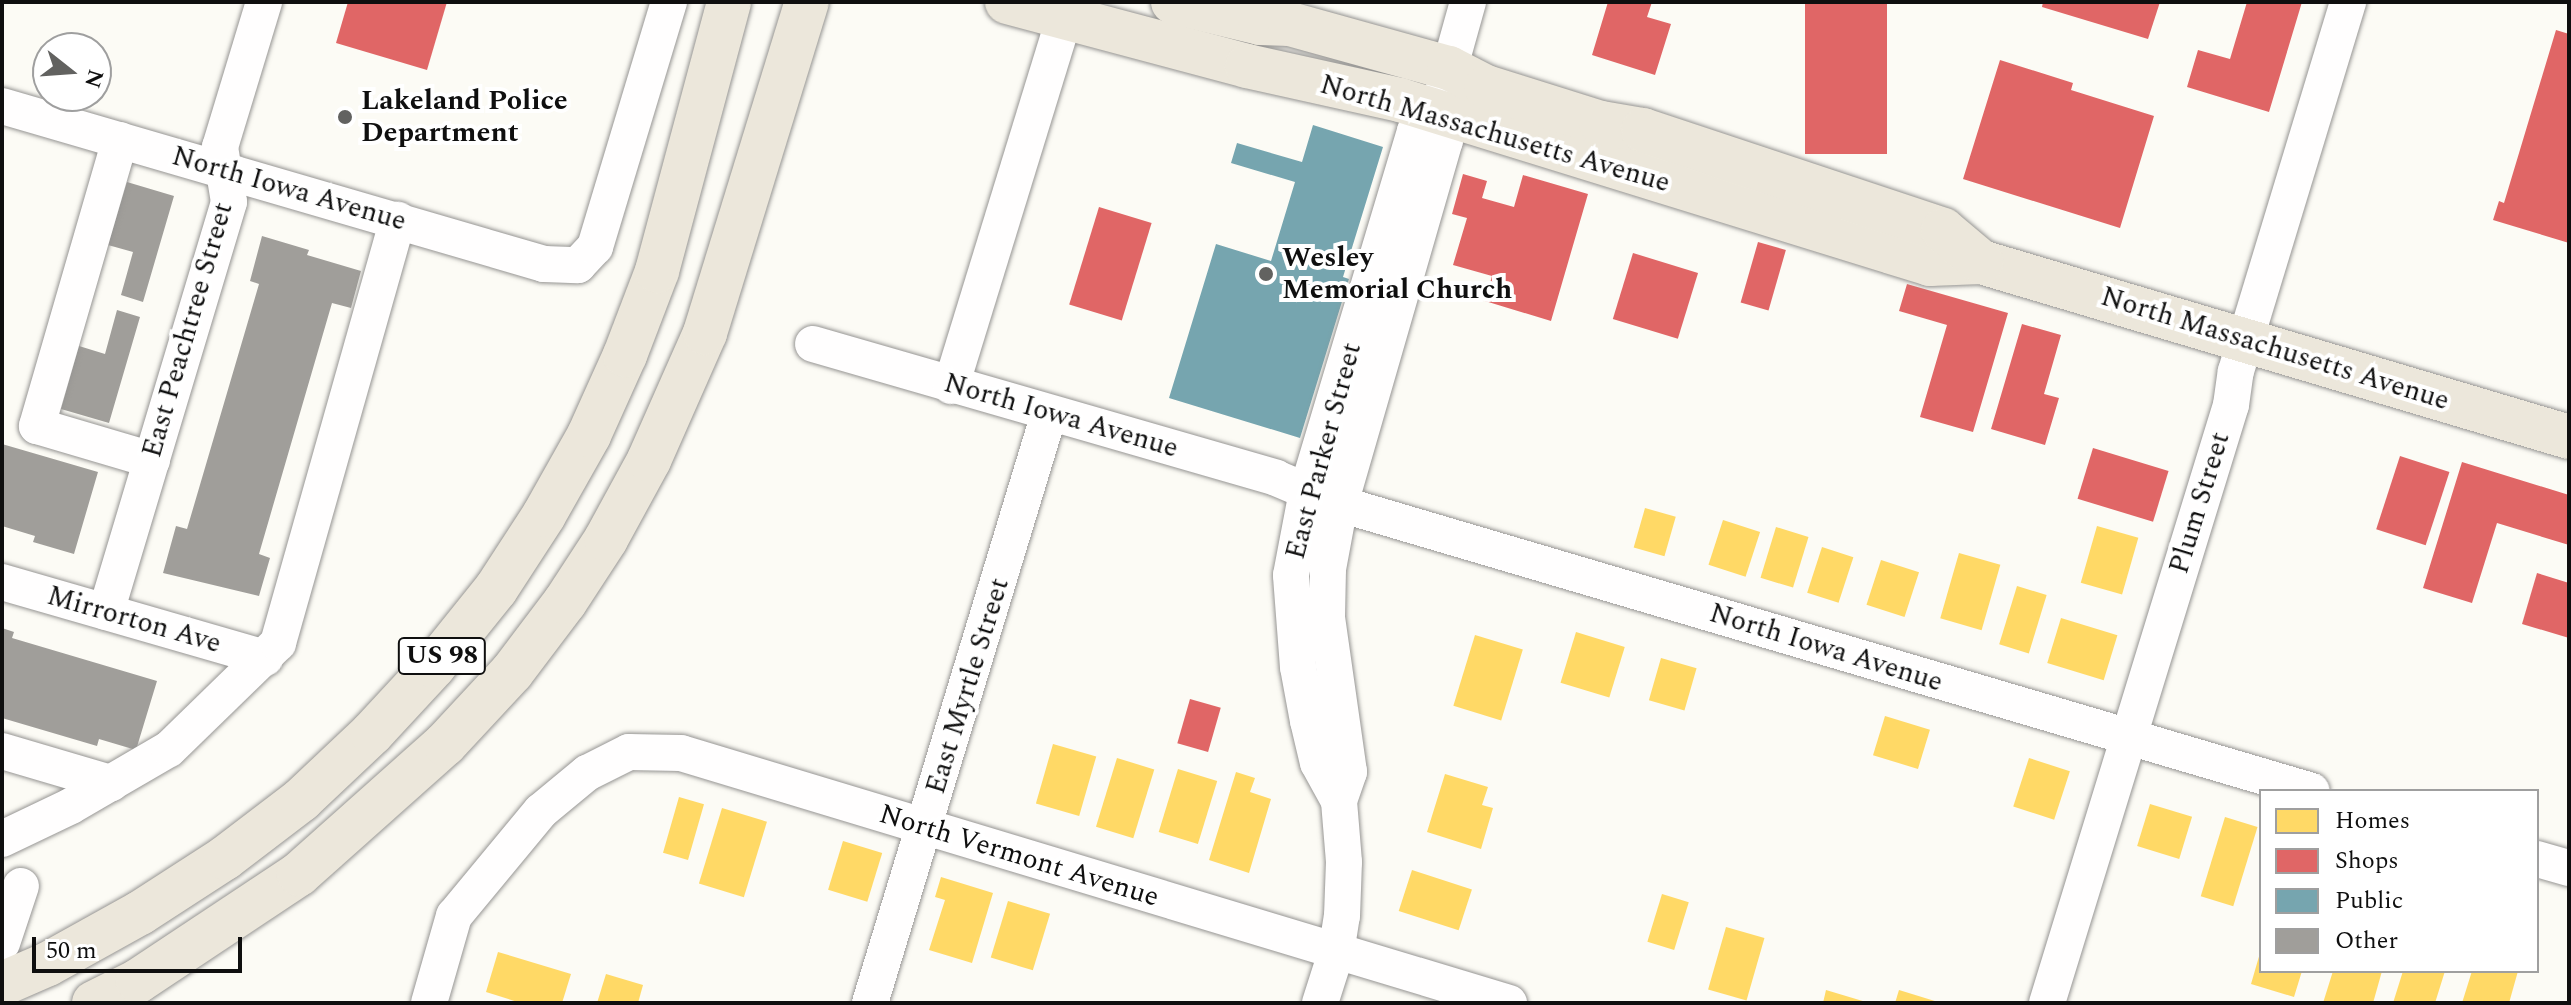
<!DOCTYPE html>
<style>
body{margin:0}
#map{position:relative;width:2571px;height:1005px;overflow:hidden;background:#fcfbf5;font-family:Spectral,serif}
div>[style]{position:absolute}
.homes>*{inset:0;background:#ffd966;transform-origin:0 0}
.shops>*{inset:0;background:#e06666;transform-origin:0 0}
.public>*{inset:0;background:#76a5af}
.building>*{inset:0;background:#a09e9a}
.roads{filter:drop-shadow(0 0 2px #969593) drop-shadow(0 0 2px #969593)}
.minor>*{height:36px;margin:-18px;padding:0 18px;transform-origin:18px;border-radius:18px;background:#fffefe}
.major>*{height:44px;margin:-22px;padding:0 22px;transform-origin:22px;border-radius:22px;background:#ece7db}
.dots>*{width:22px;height:22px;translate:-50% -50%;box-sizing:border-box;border:4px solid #fff;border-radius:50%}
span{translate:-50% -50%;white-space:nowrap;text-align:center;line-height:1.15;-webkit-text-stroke:8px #fff;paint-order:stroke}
.shield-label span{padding:2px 6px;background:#fff;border:2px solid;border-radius:6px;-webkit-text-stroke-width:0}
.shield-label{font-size:26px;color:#0f0f0f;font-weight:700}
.poi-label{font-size:28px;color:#0f0f0f;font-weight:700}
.left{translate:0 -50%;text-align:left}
.street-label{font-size:28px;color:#0f0f0f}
.frame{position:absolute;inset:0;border:4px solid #0f0f0f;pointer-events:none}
.legend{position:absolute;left:2259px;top:789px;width:280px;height:184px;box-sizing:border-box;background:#fff;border:2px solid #9f9f9f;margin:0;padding:10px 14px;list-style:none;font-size:24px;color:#0f0f0f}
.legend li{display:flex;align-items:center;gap:16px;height:40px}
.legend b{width:40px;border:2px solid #9f9f9f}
.north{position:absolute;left:32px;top:32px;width:80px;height:80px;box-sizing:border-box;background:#fff;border:2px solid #9f9f9f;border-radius:50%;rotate:107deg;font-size:22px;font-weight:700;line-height:32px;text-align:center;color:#0f0f0f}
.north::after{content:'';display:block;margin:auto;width:28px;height:36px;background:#626260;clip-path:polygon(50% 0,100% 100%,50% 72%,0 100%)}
.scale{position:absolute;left:32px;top:937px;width:210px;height:36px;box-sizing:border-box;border:4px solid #0f0f0f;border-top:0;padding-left:10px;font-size:24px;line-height:28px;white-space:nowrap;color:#0f0f0f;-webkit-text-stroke:6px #fff;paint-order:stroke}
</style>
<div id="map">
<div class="homes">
<i style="left:1645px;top:508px;width:32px;height:41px;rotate:16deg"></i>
<i style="left:1723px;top:520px;width:39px;height:47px;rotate:18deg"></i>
<i style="left:2097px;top:526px;width:43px;height:59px;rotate:16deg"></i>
<i style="left:1776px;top:527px;width:34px;height:53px;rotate:17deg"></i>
<i style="left:1822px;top:547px;width:33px;height:48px;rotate:18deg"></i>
<i style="left:1959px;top:553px;width:43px;height:68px;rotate:16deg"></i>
<i style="left:1881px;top:560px;width:40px;height:47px;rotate:18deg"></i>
<i style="left:2017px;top:586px;width:31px;height:61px;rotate:17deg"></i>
<i style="left:2061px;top:618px;width:59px;height:47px;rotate:17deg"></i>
<i style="left:1576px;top:632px;width:51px;height:53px;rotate:17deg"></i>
<i style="left:1475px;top:635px;width:50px;height:74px;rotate:17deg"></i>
<i style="left:1661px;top:658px;width:37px;height:44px;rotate:16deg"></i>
<i style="left:1885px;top:716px;width:47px;height:41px;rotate:17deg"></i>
<i style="left:1053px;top:744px;width:45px;height:62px;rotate:16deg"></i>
<i style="left:1117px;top:758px;width:39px;height:72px;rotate:17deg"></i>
<i style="left:2029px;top:758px;width:43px;height:51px;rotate:18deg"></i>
<i style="left:1178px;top:769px;width:41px;height:66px;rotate:17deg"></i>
<i style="clip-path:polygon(1236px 772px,1255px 778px,1250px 792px,1271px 799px,1249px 873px,1209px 860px)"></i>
<i style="clip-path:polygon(1445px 774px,1488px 787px,1482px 805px,1493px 808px,1481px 849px,1427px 832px)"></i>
<i style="left:679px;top:797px;width:26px;height:58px;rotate:16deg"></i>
<i style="left:2150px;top:804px;width:44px;height:44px;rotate:17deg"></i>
<i style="left:722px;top:808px;width:47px;height:79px;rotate:17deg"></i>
<i style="left:2225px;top:817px;width:34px;height:83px;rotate:17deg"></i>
<i style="left:843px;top:841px;width:41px;height:51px;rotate:17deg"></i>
<i style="left:1412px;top:870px;width:63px;height:43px;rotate:18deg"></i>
<i style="clip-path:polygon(941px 877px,993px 893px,972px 963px,929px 950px,945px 900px,935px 897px)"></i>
<i style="left:1662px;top:894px;width:28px;height:50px;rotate:17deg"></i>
<i style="left:1008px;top:901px;width:44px;height:59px;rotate:17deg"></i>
<i style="left:1726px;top:927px;width:40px;height:65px;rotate:16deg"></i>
<i style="clip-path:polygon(498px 952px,571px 974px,562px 1003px,521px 1003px,486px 992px)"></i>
<i style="clip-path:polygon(2260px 953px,2261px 971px,2302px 971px,2294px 997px,2251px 984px)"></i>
<i style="clip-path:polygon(2333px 971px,2382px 971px,2373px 1003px,2323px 1003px)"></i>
<i style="clip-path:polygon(2403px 971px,2445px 971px,2435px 1003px,2393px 1003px)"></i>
<i style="clip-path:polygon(2472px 971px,2518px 971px,2509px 1003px,2462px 1003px)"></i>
<i style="clip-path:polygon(606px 974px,643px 985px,638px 1003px,597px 1003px)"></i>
<i style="clip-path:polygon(1826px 990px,1866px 1002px,1866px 1003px,1823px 1003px)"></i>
<i style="clip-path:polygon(1899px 990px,1938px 1002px,1938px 1003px,1895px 1003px)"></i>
</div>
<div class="shops">
<i style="clip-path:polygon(348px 2px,447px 2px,427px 70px,336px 43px)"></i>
<i style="clip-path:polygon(1608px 2px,1652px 2px,1647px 17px,1671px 24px,1655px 75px,1592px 55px)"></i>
<i style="left:1805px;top:2px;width:82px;height:152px"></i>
<i style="clip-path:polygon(2043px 2px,2160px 2px,2148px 39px,2042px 7px)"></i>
<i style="clip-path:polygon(2247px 2px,2302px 2px,2269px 112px,2187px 87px,2198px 50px,2230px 59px)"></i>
<i style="clip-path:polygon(2556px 30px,2569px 34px,2569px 243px,2493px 220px,2499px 201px,2504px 203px)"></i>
<i style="clip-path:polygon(2000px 60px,2073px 83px,2071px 90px,2154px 116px,2120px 228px,1963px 179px)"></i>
<i style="clip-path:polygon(1463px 174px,1487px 181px,1482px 198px,1514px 207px,1523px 175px,1588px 194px,1551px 321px,1485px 301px,1492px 276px,1453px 265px,1467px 218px,1452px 214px)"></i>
<i style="left:1099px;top:207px;width:55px;height:102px;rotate:17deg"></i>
<i style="left:1758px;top:242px;width:29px;height:63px;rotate:16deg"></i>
<i style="left:1633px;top:253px;width:68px;height:69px;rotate:17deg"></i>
<i style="clip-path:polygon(1907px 284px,2008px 313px,1973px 432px,1920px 417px,1947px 325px,1899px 311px)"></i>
<i style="clip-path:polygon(2022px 324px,2061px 335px,2044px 394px,2059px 398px,2045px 445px,1991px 429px)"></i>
<i style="left:2093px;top:448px;width:79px;height:53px;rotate:17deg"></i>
<i style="left:2400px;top:456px;width:52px;height:77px;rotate:18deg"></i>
<i style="clip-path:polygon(2462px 462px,2569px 495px,2569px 545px,2497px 523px,2472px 603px,2423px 588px)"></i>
<i style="clip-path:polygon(2537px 573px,2569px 583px,2569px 638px,2522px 624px)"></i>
<i style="left:1190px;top:699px;width:32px;height:46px;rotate:16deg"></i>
</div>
<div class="public">
<i style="clip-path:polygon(1313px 125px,1383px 147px,1343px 277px,1349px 279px,1300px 438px,1169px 398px,1216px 244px,1271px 261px,1295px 182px,1231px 163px,1237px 143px,1302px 162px)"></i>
</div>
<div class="building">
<i style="clip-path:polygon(127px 182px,174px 196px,143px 302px,121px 295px,133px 252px,108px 245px)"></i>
<i style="clip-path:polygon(262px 236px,309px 250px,307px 255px,361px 271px,351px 308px,332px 303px,259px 554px,270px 558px,259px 596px,163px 573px,176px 526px,187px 529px,259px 284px,250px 281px)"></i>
<i style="clip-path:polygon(117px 310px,140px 317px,109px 423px,61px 409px,79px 346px,105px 354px)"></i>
<i style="clip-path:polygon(2px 444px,98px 472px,74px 554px,33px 542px,35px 536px,2px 526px)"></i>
<i style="clip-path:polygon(2px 628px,14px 632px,12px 638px,157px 681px,136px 750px,99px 739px,97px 746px,2px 718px)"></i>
</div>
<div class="roads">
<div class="minor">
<i style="left:2px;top:106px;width:565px;rotate:16.25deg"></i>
<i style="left:544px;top:264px;width:34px;rotate:2deg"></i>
<i style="left:578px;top:265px;width:25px;rotate:-47deg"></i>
<i style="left:595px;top:247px;width:256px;rotate:-73.2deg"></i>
<i style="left:120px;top:140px;width:298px;rotate:106.2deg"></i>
<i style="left:37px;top:426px;width:120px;rotate:16.5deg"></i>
<i style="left:813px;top:344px;width:482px;rotate:16.1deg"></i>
<i style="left:1276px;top:478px;width:34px;rotate:23deg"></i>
<i style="left:951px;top:386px;width:384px;rotate:-72.9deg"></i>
<i style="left:1340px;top:504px;width:1013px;rotate:16.45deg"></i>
<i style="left:2px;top:582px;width:274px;rotate:16.1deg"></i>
<i style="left:106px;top:612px;width:428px;rotate:-73.3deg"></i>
<i style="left:229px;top:202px;width:56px;rotate:-99.3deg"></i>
<i style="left:220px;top:147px;width:152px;rotate:-73.1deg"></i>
<i style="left:2px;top:751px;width:114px;rotate:16.4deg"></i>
<i style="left:1339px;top:801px;width:43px;rotate:-118.9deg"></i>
<i style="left:1318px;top:763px;width:43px;rotate:-103.4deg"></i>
<i style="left:1308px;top:721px;width:55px;rotate:-100.5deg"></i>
<i style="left:1298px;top:667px;width:92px;rotate:-94.4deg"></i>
<i style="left:1291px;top:575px;width:86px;rotate:-79.2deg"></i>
<i style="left:1307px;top:491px;width:376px;rotate:-73.3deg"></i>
<i style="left:1415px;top:131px;width:28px;rotate:-39deg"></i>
<i style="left:2px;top:839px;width:76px;rotate:-25.6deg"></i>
<i style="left:71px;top:806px;width:113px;rotate:-30.2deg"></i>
<i style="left:169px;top:749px;width:152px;rotate:-44.2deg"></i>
<i style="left:278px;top:643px;width:440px;rotate:-74.2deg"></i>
<i style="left:2537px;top:859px;width:33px;rotate:16deg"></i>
<i style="left:2px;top:943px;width:60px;rotate:-71.6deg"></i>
<i style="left:429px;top:1003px;width:91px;rotate:-74deg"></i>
<i style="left:454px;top:916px;width:136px;rotate:-50.4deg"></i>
<i style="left:541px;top:811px;width:60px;rotate:-39.6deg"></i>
<i style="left:587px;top:773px;width:47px;rotate:-26.6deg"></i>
<i style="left:629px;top:752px;width:52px;rotate:1.1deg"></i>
<i style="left:681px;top:753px;width:865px;rotate:16.8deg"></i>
<i style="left:870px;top:1003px;width:616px;rotate:-73.1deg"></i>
<i style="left:1320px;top:1003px;width:52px;rotate:-72.3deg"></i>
<i style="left:1336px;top:953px;width:37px;rotate:-81deg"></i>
<i style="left:1342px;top:916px;width:54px;rotate:-87.9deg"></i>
<i style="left:1344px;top:862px;width:61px;rotate:-94.7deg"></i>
<i style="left:1339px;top:801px;width:31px;rotate:-71deg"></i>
<i style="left:1349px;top:772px;width:157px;rotate:-98.1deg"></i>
<i style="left:1327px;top:617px;width:48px;rotate:-88.8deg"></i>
<i style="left:1328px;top:569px;width:66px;rotate:-79.5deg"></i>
<i style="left:1340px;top:504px;width:378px;rotate:-73.9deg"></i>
<i style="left:1445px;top:141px;width:29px;rotate:-106deg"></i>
<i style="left:1437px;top:113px;width:115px;rotate:-74.4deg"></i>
<i style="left:2047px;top:1003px;width:626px;rotate:-72.9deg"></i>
<i style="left:2231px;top:405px;width:34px;rotate:-82deg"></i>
<i style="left:2236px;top:371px;width:386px;rotate:-73.1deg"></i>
</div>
<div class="major">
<i style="left:1007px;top:2px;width:248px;rotate:14.9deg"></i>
<i style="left:1247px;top:66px;width:157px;rotate:12.5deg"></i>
<i style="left:1400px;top:100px;width:555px;rotate:17.19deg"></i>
<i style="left:1930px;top:264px;width:51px;rotate:-2.2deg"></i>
<i style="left:1981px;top:262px;width:613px;rotate:16.57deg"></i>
<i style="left:1173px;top:2px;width:89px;rotate:13.6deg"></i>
<i style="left:1260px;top:23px;width:30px;rotate:2deg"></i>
<i style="left:1290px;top:24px;width:165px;rotate:15.5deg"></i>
<i style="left:1449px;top:68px;width:42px;rotate:27.2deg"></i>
<i style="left:1486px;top:87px;width:121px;rotate:17.4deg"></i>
<i style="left:1601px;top:123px;width:43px;rotate:9.5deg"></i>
<i style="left:1643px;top:130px;width:316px;rotate:18.4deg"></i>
<i style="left:1943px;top:230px;width:50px;rotate:40.1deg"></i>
<i style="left:2px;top:984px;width:50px;rotate:-23.5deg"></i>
<i style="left:48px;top:964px;width:105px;rotate:-29deg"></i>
<i style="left:140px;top:913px;width:101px;rotate:-32.9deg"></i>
<i style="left:225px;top:858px;width:96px;rotate:-37.3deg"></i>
<i style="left:301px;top:800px;width:98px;rotate:-43.3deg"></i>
<i style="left:372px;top:733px;width:91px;rotate:-47.2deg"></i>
<i style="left:434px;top:666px;width:99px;rotate:-51.2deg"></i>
<i style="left:496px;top:589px;width:88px;rotate:-57deg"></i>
<i style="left:544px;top:515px;width:92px;rotate:-60.6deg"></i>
<i style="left:589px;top:435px;width:88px;rotate:-65.8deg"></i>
<i style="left:625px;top:355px;width:90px;rotate:-69.1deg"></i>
<i style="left:657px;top:271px;width:278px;rotate:-75deg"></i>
<i style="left:94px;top:1003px;width:49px;rotate:-26.6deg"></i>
<i style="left:138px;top:981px;width:193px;rotate:-33.6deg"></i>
<i style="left:299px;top:874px;width:195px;rotate:-41.7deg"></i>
<i style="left:445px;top:744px;width:98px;rotate:-47.1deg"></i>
<i style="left:512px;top:672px;width:88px;rotate:-52.9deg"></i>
<i style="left:565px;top:602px;width:75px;rotate:-56.9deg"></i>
<i style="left:606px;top:539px;width:90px;rotate:-61.4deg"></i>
<i style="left:649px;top:460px;width:139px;rotate:-66.2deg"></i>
<i style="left:705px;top:333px;width:346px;rotate:-72.9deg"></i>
</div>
</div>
<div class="dots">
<i style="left:345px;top:117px;background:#626260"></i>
<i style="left:1266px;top:274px;background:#626260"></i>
</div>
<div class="shield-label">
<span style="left:442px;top:656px">US 98</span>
</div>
<div class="poi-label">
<span class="left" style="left:361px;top:117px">Lakeland Police<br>Department</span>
<span class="left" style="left:1282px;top:274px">Wesley<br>Memorial Church</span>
</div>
<div class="street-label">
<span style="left:1495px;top:134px;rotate:16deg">North Massachusetts Avenue</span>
<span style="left:289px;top:189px;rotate:16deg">North Iowa Avenue</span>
<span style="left:188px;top:330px;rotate:-74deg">East Peachtree Street</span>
<span style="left:2275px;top:349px;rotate:17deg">North Massachusetts Avenue</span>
<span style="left:1061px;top:416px;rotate:16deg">North Iowa Avenue</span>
<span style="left:1324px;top:451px;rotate:-75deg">East Parker Street</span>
<span style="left:2200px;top:503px;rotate:-73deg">Plum Street</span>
<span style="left:134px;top:620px;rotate:16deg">Mirrorton Ave</span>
<span style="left:1826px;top:648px;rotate:17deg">North Iowa Avenue</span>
<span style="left:968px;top:686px;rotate:-73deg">East Myrtle Street</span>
<span style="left:1019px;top:856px;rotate:17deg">North Vermont Avenue</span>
</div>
<div class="frame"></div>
<ul class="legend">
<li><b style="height:22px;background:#ffd966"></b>Homes</li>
<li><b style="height:22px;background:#e06666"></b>Shops</li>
<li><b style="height:22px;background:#76a5af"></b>Public</li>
<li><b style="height:22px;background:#a09e9a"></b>Other</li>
</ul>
<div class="north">N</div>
<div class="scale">50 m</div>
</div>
